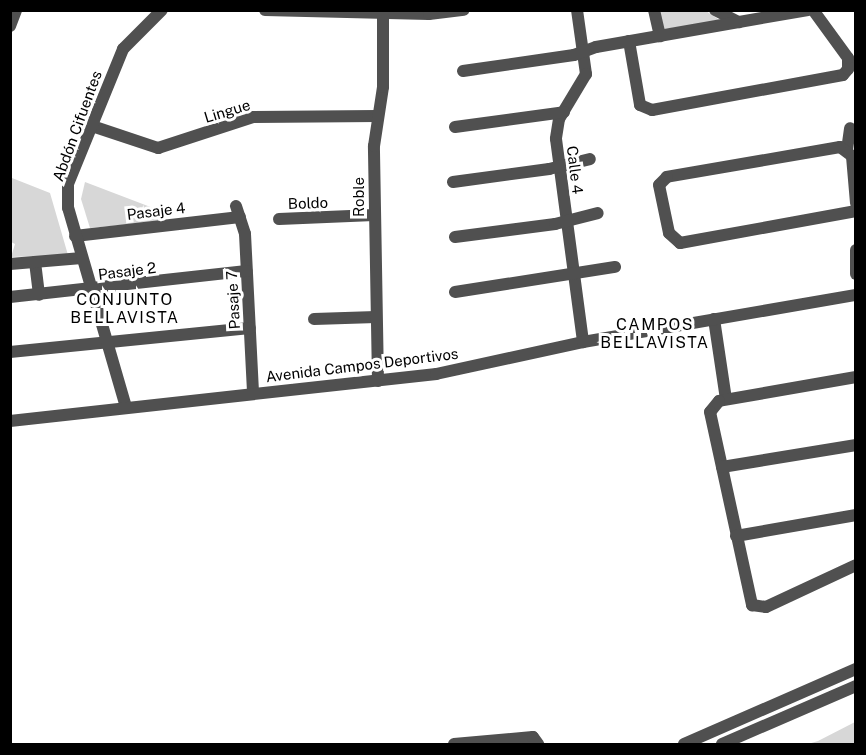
<!DOCTYPE html>
<meta charset="utf-8">
<style>
body{margin:0}
#map{position:relative;width:866px;height:755px;overflow:hidden;background:#fff;font-family:"Public Sans",sans-serif}
div>[style]{position:absolute}
.green>*{inset:0;background:#d7d7d7}
.minor>*{height:12px;margin:-6px;padding:0 6px;transform-origin:6px;border-radius:6px;background:#505050}
.tertiary>*{height:12px;margin:-6px;padding:0 6px;transform-origin:6px;border-radius:6px;background:#505050}
span{translate:-50% -50%;white-space:nowrap;text-align:center;line-height:1.15;-webkit-text-stroke:6px #fff;paint-order:stroke}
.street-label{font-size:15px;color:#000}
.neighbourhood-label{font-size:16px;color:#000;letter-spacing:1.5px}
.frame{position:absolute;inset:0;border:12px solid #000;pointer-events:none}
</style>
<div id="map">
<div class="green">
<i style="clip-path:polygon(659px 11px,706px 11px,721px 21px,664px 29px)"></i>
<i style="clip-path:polygon(12px 178px,50px 193px,68px 255px,11px 257px,15px 244px,11px 242px)"></i>
<i style="clip-path:polygon(85px 182px,161px 211px,163px 221px,90px 228px,81px 199px)"></i>
<i style="clip-path:polygon(855px 722px,855px 744px,808px 744px,818px 741px)"></i>
</div>
<div class="minor">
<i style="left:265px;top:10px;width:164px;rotate:1.4deg"></i>
<i style="left:429px;top:14px;width:35px;rotate:-7deg"></i>
<i style="left:577px;top:10px;width:65px;rotate:82deg"></i>
<i style="left:586px;top:74px;width:52px;rotate:121deg"></i>
<i style="left:559px;top:119px;width:20px;rotate:99deg"></i>
<i style="left:556px;top:139px;width:205px;rotate:82.4deg"></i>
<i style="left:654px;top:10px;width:27px;rotate:77deg"></i>
<i style="left:715px;top:10px;width:27px;rotate:27deg"></i>
<i style="left:10px;top:26px;width:17px;rotate:-69deg"></i>
<i style="left:629px;top:41px;width:65px;rotate:80.2deg"></i>
<i style="left:640px;top:105px;width:13px;rotate:23deg"></i>
<i style="left:652px;top:110px;width:194px;rotate:-10.4deg"></i>
<i style="left:843px;top:75px;width:8px;rotate:-50deg"></i>
<i style="left:848px;top:69px;width:11px;rotate:-90deg"></i>
<i style="left:848px;top:58px;width:59px;rotate:-126.1deg"></i>
<i style="left:463px;top:71px;width:112px;rotate:-8.2deg"></i>
<i style="left:574px;top:55px;width:23px;rotate:-20deg"></i>
<i style="left:596px;top:47px;width:215px;rotate:-9.9deg"></i>
<i style="left:92px;top:126px;width:70px;rotate:18.4deg"></i>
<i style="left:158px;top:148px;width:100px;rotate:-18.1deg"></i>
<i style="left:253px;top:117px;width:125px;rotate:-0.5deg"></i>
<i style="left:455px;top:127px;width:110px;rotate:-7.8deg"></i>
<i style="left:847px;top:150px;width:22px;rotate:-82deg"></i>
<i style="left:453px;top:182px;width:97px;rotate:-7.7deg"></i>
<i style="left:549px;top:169px;width:42px;rotate:-13.7deg"></i>
<i style="left:856px;top:203px;width:47px;rotate:-94.9deg"></i>
<i style="left:852px;top:156px;width:15px;rotate:-143deg"></i>
<i style="left:840px;top:147px;width:176px;rotate:170.2deg"></i>
<i style="left:667px;top:177px;width:11px;rotate:135deg"></i>
<i style="left:659px;top:185px;width:49px;rotate:78.2deg"></i>
<i style="left:669px;top:233px;width:15px;rotate:42deg"></i>
<i style="left:680px;top:243px;width:179px;rotate:-10.3deg"></i>
<i style="left:236px;top:206px;width:29px;rotate:72deg"></i>
<i style="left:245px;top:234px;width:159px;rotate:87.1deg"></i>
<i style="left:279px;top:219px;width:95px;rotate:-2.4deg"></i>
<i style="left:75px;top:236px;width:166px;rotate:-6.6deg"></i>
<i style="left:455px;top:237px;width:101px;rotate:-7.4deg"></i>
<i style="left:555px;top:224px;width:44px;rotate:-14.3deg"></i>
<i style="left:856px;top:250px;width:24px;rotate:90deg"></i>
<i style="left:35px;top:262px;width:33px;rotate:83deg"></i>
<i style="left:10px;top:264px;width:72px;rotate:-4.8deg"></i>
<i style="left:455px;top:292px;width:162px;rotate:-8.9deg"></i>
<i style="left:10px;top:297px;width:238px;rotate:-6.3deg"></i>
<i style="left:314px;top:319px;width:62px;rotate:-1.8deg"></i>
<i style="left:714px;top:319px;width:81px;rotate:81.5deg"></i>
<i style="left:10px;top:352px;width:241px;rotate:-5.7deg"></i>
<i style="left:856px;top:377px;width:139px;rotate:170.1deg"></i>
<i style="left:719px;top:401px;width:14px;rotate:129deg"></i>
<i style="left:710px;top:412px;width:198px;rotate:77.7deg"></i>
<i style="left:752px;top:605px;width:14px;rotate:8deg"></i>
<i style="left:766px;top:607px;width:99px;rotate:-25deg"></i>
<i style="left:378px;top:381px;width:235px;rotate:-91deg"></i>
<i style="left:374px;top:146px;width:60px;rotate:-81.3deg"></i>
<i style="left:383px;top:87px;width:77px;rotate:-90deg"></i>
<i style="left:722px;top:467px;width:136px;rotate:-9.3deg"></i>
<i style="left:736px;top:536px;width:122px;rotate:-9.9deg"></i>
<i style="left:454px;top:744px;width:79px;rotate:-5.1deg"></i>
<i style="left:533px;top:737px;width:9px;rotate:54deg"></i>
<i style="left:684px;top:744px;width:188px;rotate:-23.6deg"></i>
<i style="left:722px;top:744px;width:146px;rotate:-23.4deg"></i>
</div>
<div class="tertiary">
<i style="left:126px;top:407px;width:207px;rotate:-106.2deg"></i>
<i style="left:68px;top:208px;width:24px;rotate:-90deg"></i>
<i style="left:68px;top:184px;width:146px;rotate:-67.8deg"></i>
<i style="left:123px;top:49px;width:55px;rotate:-45deg"></i>
<i style="left:10px;top:421px;width:429px;rotate:-6.3deg"></i>
<i style="left:436px;top:374px;width:150px;rotate:-12.3deg"></i>
<i style="left:583px;top:342px;width:277px;rotate:-9.8deg"></i>
</div>
<div class="street-label">
<span style="left:227px;top:111px;rotate:-17deg">Lingue</span>
<span style="left:77px;top:126px;rotate:-70deg">Abdón Cifuentes</span>
<span style="left:575px;top:170px;rotate:83deg">Calle 4</span>
<span style="left:359px;top:197px;rotate:-90deg">Roble</span>
<span style="left:308px;top:203px;rotate:-2deg">Boldo</span>
<span style="left:156px;top:211px;rotate:-7deg">Pasaje 4</span>
<span style="left:127px;top:271px;rotate:-7deg">Pasaje 2</span>
<span style="left:233px;top:300px;rotate:-93deg">Pasaje 7</span>
<span style="left:362px;top:365px;rotate:-7deg">Avenida Campos Deportivos</span>
</div>
<div class="neighbourhood-label">
<span style="left:125px;top:309px">CONJUNTO<br>BELLAVISTA</span>
<span style="left:655px;top:334px">CAMPOS<br>BELLAVISTA</span>
</div>
<div class="frame"></div>
</div>
